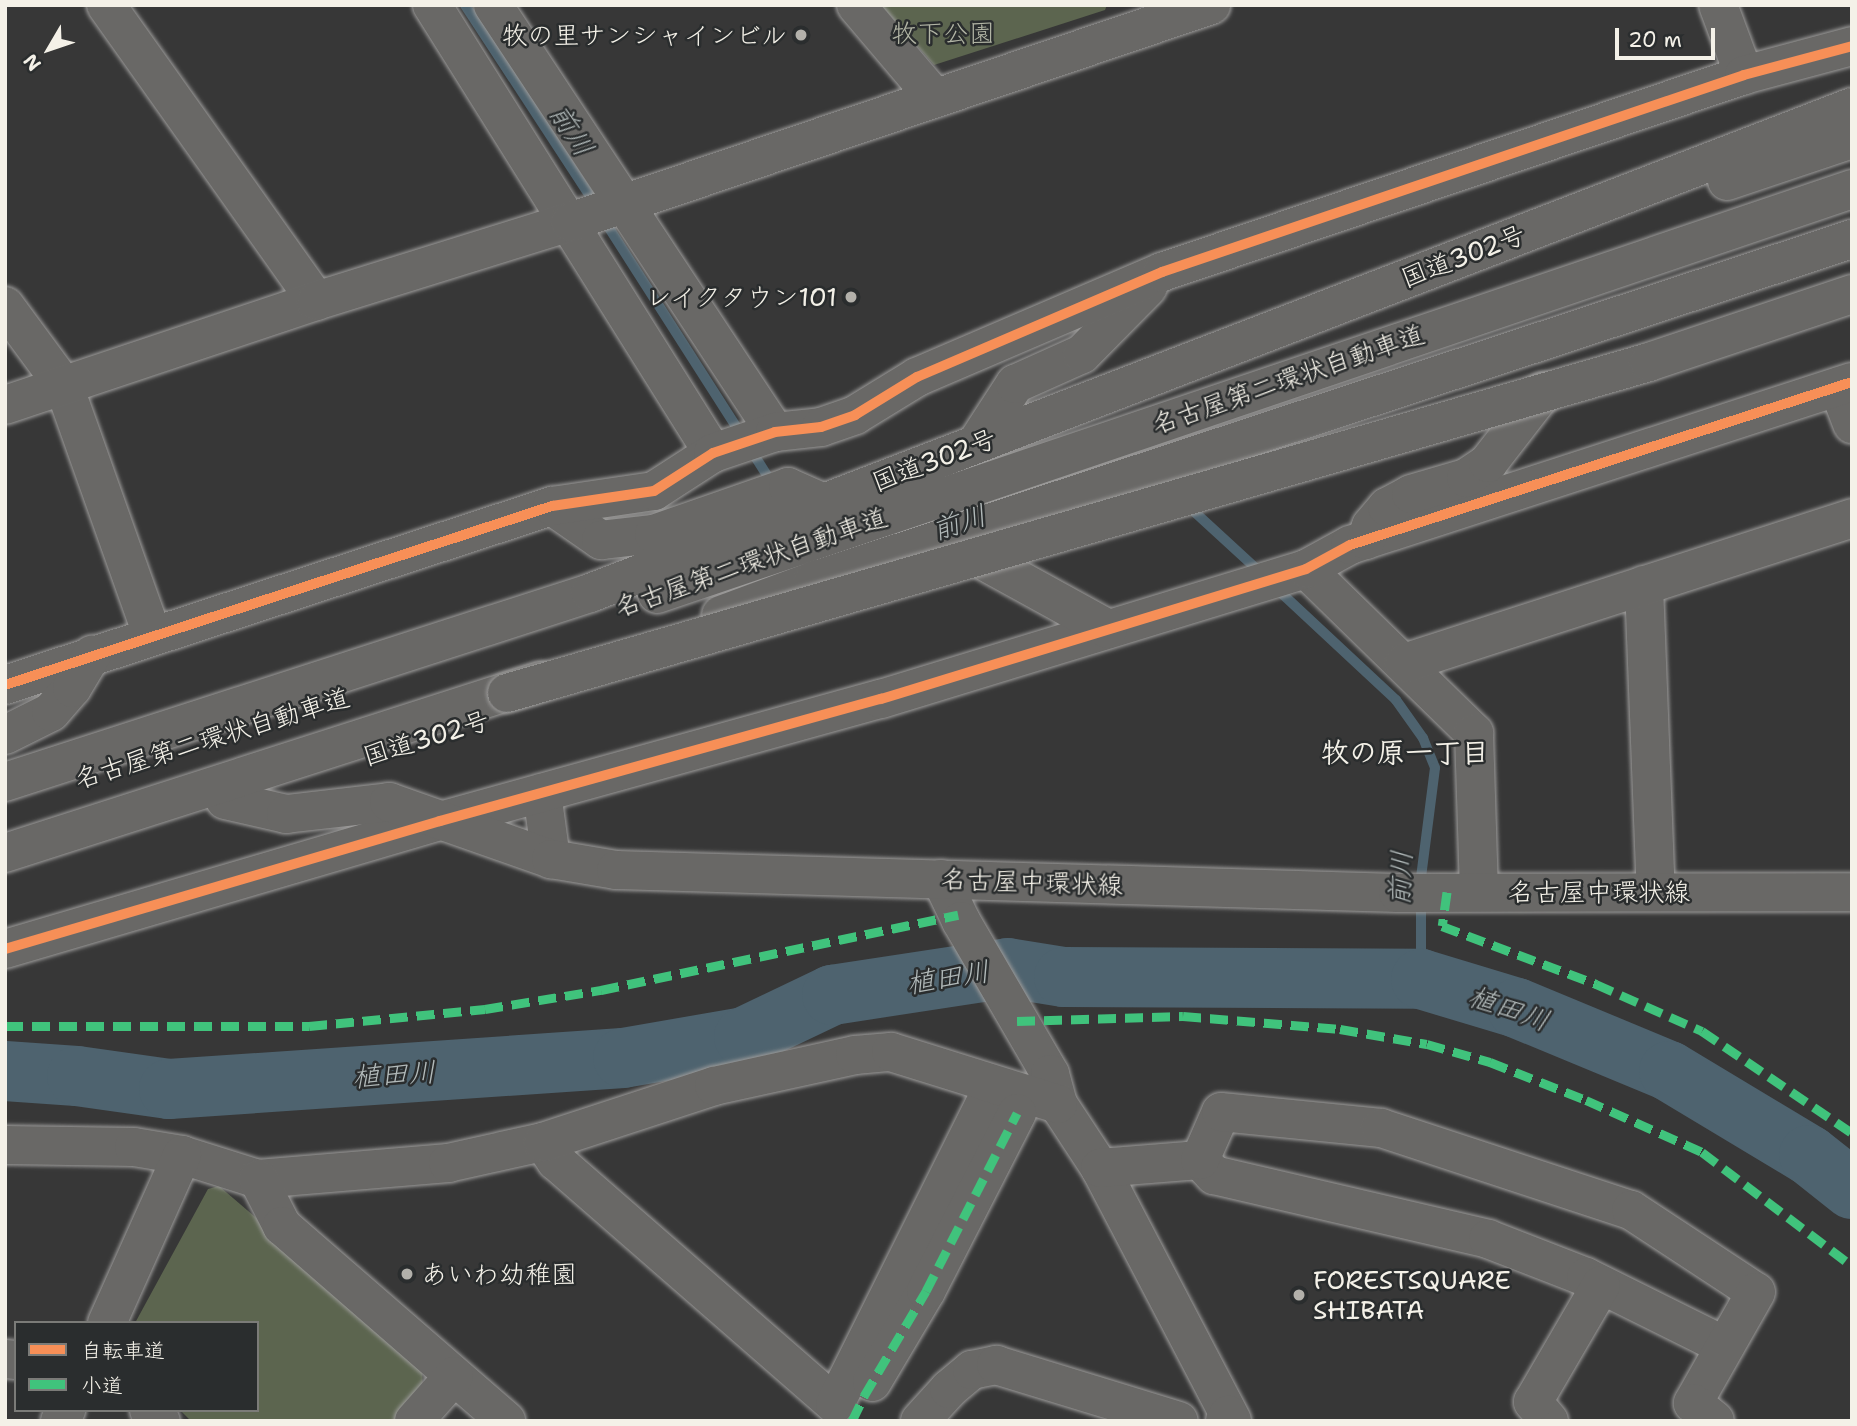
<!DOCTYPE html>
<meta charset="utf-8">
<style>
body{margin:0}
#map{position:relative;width:1857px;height:1426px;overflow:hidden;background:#373737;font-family:"Shantell Sans","Klee One",sans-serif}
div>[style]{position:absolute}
.green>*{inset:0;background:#5c654f}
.stream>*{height:10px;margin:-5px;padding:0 5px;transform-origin:5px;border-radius:5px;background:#4e636f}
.river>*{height:60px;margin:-30px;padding:0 30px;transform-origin:30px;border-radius:30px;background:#4e636f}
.roads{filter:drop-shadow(0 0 2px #9d9c9b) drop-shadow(0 0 2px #9d9c9b)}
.street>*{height:38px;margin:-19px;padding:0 19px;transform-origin:19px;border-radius:19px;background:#696866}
.secondary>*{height:38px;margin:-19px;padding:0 19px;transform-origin:19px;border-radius:19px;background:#696866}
.primary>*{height:38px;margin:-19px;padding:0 19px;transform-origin:19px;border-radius:19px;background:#696866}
.highway>*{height:38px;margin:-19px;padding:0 19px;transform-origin:19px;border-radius:19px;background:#696866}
.bridges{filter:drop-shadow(0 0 2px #9d9c9b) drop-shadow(0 0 2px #9d9c9b)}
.highway-bridge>*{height:38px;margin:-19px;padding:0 19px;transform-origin:19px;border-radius:19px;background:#696866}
.quiet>*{height:9px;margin-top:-4.5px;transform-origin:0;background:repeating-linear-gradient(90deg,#40c37c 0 18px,transparent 0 27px)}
.cycleway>*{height:10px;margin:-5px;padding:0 5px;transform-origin:5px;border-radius:5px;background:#f78f57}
.dots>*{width:19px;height:19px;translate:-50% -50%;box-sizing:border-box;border:4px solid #2a2d2e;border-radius:50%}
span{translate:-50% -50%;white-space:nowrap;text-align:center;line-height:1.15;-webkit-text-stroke:5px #2a2d2e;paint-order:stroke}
.park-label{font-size:26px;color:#b2b5a5}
.poi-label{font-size:26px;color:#f4f1e8}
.right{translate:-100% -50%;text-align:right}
.left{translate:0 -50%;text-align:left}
.street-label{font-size:26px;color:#f4f1e8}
.water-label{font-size:28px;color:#b2baba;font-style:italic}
.neighbourhood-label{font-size:28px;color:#f4f1e8;font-weight:700}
.frame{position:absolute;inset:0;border:7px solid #f4f1e8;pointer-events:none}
.legend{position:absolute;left:14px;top:1321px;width:245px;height:91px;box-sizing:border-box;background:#2a2d2e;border:2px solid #7b7b78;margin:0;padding:9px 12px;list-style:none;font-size:21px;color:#f4f1e8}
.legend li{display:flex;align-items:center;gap:14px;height:35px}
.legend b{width:35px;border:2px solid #7b7b78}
.north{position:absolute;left:14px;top:14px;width:70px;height:70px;-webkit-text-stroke:5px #2a2d2e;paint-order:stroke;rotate:231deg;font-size:19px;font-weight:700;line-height:28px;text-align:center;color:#f4f1e8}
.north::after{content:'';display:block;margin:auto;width:24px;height:32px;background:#f4f1e8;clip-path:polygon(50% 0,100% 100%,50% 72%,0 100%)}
.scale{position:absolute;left:1615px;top:28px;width:100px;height:32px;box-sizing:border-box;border:4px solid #f4f1e8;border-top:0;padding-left:9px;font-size:21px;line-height:24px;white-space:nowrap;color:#f4f1e8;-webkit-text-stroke:5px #2a2d2e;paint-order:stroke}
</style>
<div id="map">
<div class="green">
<i style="clip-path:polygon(881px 5px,1107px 5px,1105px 10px,934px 65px)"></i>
<i style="clip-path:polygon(219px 1186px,422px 1360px,423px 1398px,403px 1421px,191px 1421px,180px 1410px,257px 1410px,257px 1323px,135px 1323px,208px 1189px)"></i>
</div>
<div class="stream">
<i style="left:465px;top:5px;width:238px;rotate:56.8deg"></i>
<i style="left:604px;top:220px;width:254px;rotate:57.4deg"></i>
<i style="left:751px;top:450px;width:41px;rotate:57.8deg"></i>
<i style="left:1187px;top:505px;width:100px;rotate:42.6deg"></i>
<i style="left:1277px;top:589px;width:163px;rotate:43deg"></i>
<i style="left:1396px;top:700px;width:47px;rotate:54.6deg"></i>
<i style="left:1423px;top:738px;width:32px;rotate:68deg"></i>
<i style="left:1435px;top:768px;width:118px;rotate:97.3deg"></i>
<i style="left:1421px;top:900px;width:79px;rotate:90deg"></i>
</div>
<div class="river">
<i style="left:5px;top:1071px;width:72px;rotate:4deg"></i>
<i style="left:77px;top:1076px;width:93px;rotate:8deg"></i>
<i style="left:169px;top:1089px;width:455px;rotate:-3.9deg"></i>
<i style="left:623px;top:1058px;width:123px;rotate:-9.8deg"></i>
<i style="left:744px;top:1037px;width:98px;rotate:-25.5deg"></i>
<i style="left:832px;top:995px;width:178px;rotate:-8.7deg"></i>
<i style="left:1008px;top:968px;width:57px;rotate:9.1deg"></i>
<i style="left:1064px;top:977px;width:357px;rotate:0.3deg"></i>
<i style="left:1421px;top:979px;width:100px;rotate:16.8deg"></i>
<i style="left:1517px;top:1008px;width:165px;rotate:22.5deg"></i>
<i style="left:1669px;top:1071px;width:163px;rotate:31deg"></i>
<i style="left:1809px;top:1155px;width:55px;rotate:38.3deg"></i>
</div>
<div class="roads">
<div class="street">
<i style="left:106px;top:5px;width:363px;rotate:54.6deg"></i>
<i style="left:432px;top:5px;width:529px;rotate:57.9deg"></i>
<i style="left:493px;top:5px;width:512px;rotate:56.56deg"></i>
<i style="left:856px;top:5px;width:122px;rotate:49.7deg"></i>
<i style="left:1718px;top:5px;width:75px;rotate:69.6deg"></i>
<i style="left:5px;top:306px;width:99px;rotate:53.6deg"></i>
<i style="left:64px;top:386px;width:264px;rotate:70.5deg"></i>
<i style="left:1838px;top:387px;width:40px;rotate:69deg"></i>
<i style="left:5px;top:405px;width:328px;rotate:-18.5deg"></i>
<i style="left:316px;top:301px;width:266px;rotate:-17.3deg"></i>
<i style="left:570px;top:222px;width:677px;rotate:-18.7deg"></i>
<i style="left:976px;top:444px;width:72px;rotate:-57deg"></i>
<i style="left:1015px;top:384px;width:73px;rotate:-24.1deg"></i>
<i style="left:1082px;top:354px;width:94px;rotate:-45.4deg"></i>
<i style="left:552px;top:506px;width:60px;rotate:34.8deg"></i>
<i style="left:601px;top:540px;width:53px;rotate:-6.5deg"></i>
<i style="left:654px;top:534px;width:142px;rotate:-19.3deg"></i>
<i style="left:788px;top:487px;width:39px;rotate:24deg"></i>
<i style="left:1306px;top:569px;width:235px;rotate:44.3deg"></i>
<i style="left:1474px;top:733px;width:159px;rotate:88.2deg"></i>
<i style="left:1644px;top:585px;width:307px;rotate:87.8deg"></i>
<i style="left:1404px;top:663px;width:471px;rotate:-17.9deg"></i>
<i style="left:5px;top:685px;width:576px;rotate:-18.12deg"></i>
<i style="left:552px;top:506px;width:103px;rotate:-8.4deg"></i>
<i style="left:654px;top:491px;width:70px;rotate:-32.8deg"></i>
<i style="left:713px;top:453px;width:65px;rotate:-18.7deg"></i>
<i style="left:775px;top:432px;width:46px;rotate:-6.2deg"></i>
<i style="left:821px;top:427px;width:36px;rotate:-19deg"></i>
<i style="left:855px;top:415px;width:73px;rotate:-31.5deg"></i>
<i style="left:917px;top:377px;width:267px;rotate:-23.2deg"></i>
<i style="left:1162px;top:272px;width:614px;rotate:-18.7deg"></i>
<i style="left:1744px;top:75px;width:112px;rotate:-15deg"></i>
<i style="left:5px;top:735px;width:51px;rotate:-26.6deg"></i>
<i style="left:51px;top:712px;width:32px;rotate:-49deg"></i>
<i style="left:72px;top:688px;width:39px;rotate:-59deg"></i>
<i style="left:542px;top:793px;width:67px;rotate:82.2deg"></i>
<i style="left:941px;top:879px;width:47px;rotate:64.5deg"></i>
<i style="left:961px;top:921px;width:177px;rotate:59.8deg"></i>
<i style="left:1050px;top:1074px;width:31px;rotate:75deg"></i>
<i style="left:1058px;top:1104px;width:77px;rotate:56.7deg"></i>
<i style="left:1100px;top:1168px;width:285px;rotate:62.4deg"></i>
<i style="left:5px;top:949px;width:453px;rotate:-16.4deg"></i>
<i style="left:440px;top:821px;width:458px;rotate:-15.5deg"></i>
<i style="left:881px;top:699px;width:444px;rotate:-17deg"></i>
<i style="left:1306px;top:569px;width:50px;rotate:-28.6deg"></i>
<i style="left:1350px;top:545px;width:528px;rotate:-17.99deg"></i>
<i style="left:543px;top:1142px;width:23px;rotate:56deg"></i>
<i style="left:556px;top:1161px;width:370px;rotate:41.1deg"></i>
<i style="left:835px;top:1404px;width:354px;rotate:-63.5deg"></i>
<i style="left:5px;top:1145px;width:129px;rotate:0.9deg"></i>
<i style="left:134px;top:1147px;width:49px;rotate:9.5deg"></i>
<i style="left:182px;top:1155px;width:80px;rotate:17.5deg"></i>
<i style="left:258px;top:1179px;width:191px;rotate:-4.8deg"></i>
<i style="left:448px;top:1163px;width:97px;rotate:-12.5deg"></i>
<i style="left:543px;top:1142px;width:180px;rotate:-18.1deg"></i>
<i style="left:714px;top:1086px;width:144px;rotate:-12.4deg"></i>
<i style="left:855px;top:1055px;width:36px;rotate:-5deg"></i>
<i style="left:891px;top:1052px;width:175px;rotate:17.3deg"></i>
<i style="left:1200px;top:1160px;width:21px;rotate:47deg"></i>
<i style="left:1214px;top:1175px;width:281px;rotate:13.1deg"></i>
<i style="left:1488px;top:1239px;width:105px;rotate:21.2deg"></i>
<i style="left:1586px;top:1277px;width:155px;rotate:26.4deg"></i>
<i style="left:1100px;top:1168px;width:100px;rotate:-4.6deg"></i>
<i style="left:1200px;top:1160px;width:52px;rotate:-66.4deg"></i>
<i style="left:1221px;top:1112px;width:161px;rotate:5.7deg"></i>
<i style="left:1381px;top:1128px;width:263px;rotate:18.2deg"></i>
<i style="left:1631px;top:1210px;width:149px;rotate:33.3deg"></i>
<i style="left:1756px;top:1292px;width:128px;rotate:119.6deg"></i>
<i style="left:1693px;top:1403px;width:28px;rotate:39deg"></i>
<i style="left:258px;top:1179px;width:53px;rotate:62.9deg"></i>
<i style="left:282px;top:1226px;width:297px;rotate:41deg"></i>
<i style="left:107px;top:1323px;width:184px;rotate:-65.9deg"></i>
<i style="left:5px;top:1359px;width:11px;rotate:5deg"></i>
<i style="left:872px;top:1382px;width:106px;rotate:-59.3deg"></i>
<i style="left:926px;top:1291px;width:200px;rotate:-62.9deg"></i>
<i style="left:149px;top:1410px;width:16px;rotate:43deg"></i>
<i style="left:60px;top:1421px;width:13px;rotate:-61deg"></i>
<i style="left:414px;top:1421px;width:60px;rotate:-48.4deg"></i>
<i style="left:920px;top:1421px;width:43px;rotate:-47.8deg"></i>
<i style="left:949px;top:1389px;width:30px;rotate:-40deg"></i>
<i style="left:972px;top:1370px;width:25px;rotate:-12deg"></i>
<i style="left:996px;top:1365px;width:191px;rotate:17deg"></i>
<i style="left:1549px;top:1421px;width:25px;rotate:-130deg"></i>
<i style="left:1533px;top:1402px;width:135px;rotate:-59.8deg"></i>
</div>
<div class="secondary">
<i style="left:1225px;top:1421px;width:7px;rotate:-63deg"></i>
</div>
<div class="primary">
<i style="left:225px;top:800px;width:63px;rotate:12.9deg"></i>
<i style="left:286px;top:814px;width:104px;rotate:-6.6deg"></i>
<i style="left:389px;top:802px;width:172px;rotate:19.4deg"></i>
<i style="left:551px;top:859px;width:66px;rotate:9.6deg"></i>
<i style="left:616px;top:870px;width:782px;rotate:1.68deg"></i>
<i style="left:1398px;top:893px;width:454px;rotate:-0.1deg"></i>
</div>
<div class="highway">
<i style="left:1727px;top:181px;width:132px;rotate:-18.6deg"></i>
<i style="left:1366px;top:540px;width:15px;rotate:-70deg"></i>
<i style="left:1371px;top:526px;width:25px;rotate:-50deg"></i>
<i style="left:1387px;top:507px;width:27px;rotate:-28deg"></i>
<i style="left:1411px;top:494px;width:57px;rotate:-16.2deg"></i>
<i style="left:1466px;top:478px;width:27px;rotate:-34deg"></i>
<i style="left:1488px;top:463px;width:90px;rotate:-52.2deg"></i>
<i style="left:988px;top:563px;width:137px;rotate:28.8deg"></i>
<i style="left:657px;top:594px;width:1262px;rotate:-18.72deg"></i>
<i style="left:721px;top:615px;width:98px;rotate:-20.3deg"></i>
<i style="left:813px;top:581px;width:1094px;rotate:-18.22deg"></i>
<i style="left:5px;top:782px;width:615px;rotate:-17.9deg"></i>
<i style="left:590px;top:593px;width:1352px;rotate:-21.06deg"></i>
<i style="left:5px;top:853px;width:562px;rotate:-17.82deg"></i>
</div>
</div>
<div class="bridges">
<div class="highway-bridge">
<i style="left:507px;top:693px;width:1189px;rotate:-16.16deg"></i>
<i style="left:1649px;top:362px;width:214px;rotate:-18.5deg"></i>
</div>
</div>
<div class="quiet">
<i style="left:1447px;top:892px;width:34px;rotate:98deg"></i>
<i style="left:1442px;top:926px;width:165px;rotate:20.6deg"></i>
<i style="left:1596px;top:984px;width:116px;rotate:23.9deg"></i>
<i style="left:1702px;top:1031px;width:181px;rotate:34.2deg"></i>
<i style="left:1017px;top:1021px;width:166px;rotate:-1.7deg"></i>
<i style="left:1183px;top:1016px;width:158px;rotate:4.7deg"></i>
<i style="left:1340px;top:1029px;width:88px;rotate:9.8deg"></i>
<i style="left:1427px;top:1044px;width:66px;rotate:15.9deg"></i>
<i style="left:1490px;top:1062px;width:103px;rotate:21.6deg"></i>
<i style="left:1586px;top:1100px;width:127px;rotate:24.1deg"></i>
<i style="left:1702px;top:1152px;width:188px;rotate:37.2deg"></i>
<i style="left:5px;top:1026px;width:304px"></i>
<i style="left:309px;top:1026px;width:177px;rotate:-5.5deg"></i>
<i style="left:485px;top:1009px;width:118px;rotate:-9.3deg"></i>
<i style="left:601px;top:990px;width:365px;rotate:-11.9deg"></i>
<i style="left:852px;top:1421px;width:28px;rotate:-64deg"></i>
<i style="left:864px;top:1396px;width:122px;rotate:-59.4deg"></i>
<i style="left:926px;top:1291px;width:200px;rotate:-62.9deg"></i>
</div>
<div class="cycleway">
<i style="left:5px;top:685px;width:576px;rotate:-18.12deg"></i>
<i style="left:552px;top:506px;width:103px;rotate:-8.4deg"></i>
<i style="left:654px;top:491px;width:70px;rotate:-32.8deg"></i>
<i style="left:713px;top:453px;width:65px;rotate:-18.7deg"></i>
<i style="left:775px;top:432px;width:46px;rotate:-6.2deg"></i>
<i style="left:821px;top:427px;width:36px;rotate:-19deg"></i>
<i style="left:855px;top:415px;width:73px;rotate:-31.5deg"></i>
<i style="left:917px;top:377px;width:267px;rotate:-23.2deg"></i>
<i style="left:1162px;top:272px;width:614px;rotate:-18.7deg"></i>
<i style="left:1744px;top:75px;width:112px;rotate:-15deg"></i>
<i style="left:5px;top:949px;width:453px;rotate:-16.4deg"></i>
<i style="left:440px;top:821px;width:458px;rotate:-15.5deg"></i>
<i style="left:881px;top:699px;width:444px;rotate:-17deg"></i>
<i style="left:1306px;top:569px;width:50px;rotate:-28.6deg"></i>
<i style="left:1350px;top:545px;width:528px;rotate:-17.99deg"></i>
</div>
<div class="dots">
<i style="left:801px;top:35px;background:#b2b0aa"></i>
<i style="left:851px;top:297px;background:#b2b0aa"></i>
<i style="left:407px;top:1274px;background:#b2b0aa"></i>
<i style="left:1299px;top:1295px;background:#b2b0aa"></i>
</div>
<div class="park-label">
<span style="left:943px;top:33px">牧下公園</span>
</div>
<div class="poi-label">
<span class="right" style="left:787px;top:35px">牧の里サンシャインビル</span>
<span class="right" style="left:837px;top:297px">レイクタウン101</span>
<span class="left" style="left:421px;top:1274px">あいわ幼稚園</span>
<span class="left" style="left:1313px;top:1295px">FORESTSQUARE<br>SHIBATA</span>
</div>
<div class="street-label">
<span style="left:1463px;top:256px;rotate:-21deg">国道302号</span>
<span style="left:1288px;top:379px;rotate:-19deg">名古屋第二環状自動車道</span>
<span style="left:934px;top:460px;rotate:-21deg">国道302号</span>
<span style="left:751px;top:562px;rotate:-19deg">名古屋第二環状自動車道</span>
<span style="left:212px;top:738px;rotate:-17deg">名古屋第二環状自動車道</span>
<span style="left:426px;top:738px;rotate:-17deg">国道302号</span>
<span style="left:1032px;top:882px;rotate:2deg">名古屋中環状線</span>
<span style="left:1599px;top:892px">名古屋中環状線</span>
</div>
<div class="water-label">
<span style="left:572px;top:130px;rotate:57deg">前川</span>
<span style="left:959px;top:522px;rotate:-18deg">前川</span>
<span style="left:1400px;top:878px;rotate:-87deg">前川</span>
<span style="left:948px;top:977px;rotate:-9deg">植田川</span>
<span style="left:1509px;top:1008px;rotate:19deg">植田川</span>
<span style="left:394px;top:1074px;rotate:-4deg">植田川</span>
</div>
<div class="neighbourhood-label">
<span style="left:1405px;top:752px">牧の原一丁目</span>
</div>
<div class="frame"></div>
<ul class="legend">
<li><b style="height:9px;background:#f78f57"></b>自転車道</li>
<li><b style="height:9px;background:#40c37c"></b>小道</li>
</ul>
<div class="north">N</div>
<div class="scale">20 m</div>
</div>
